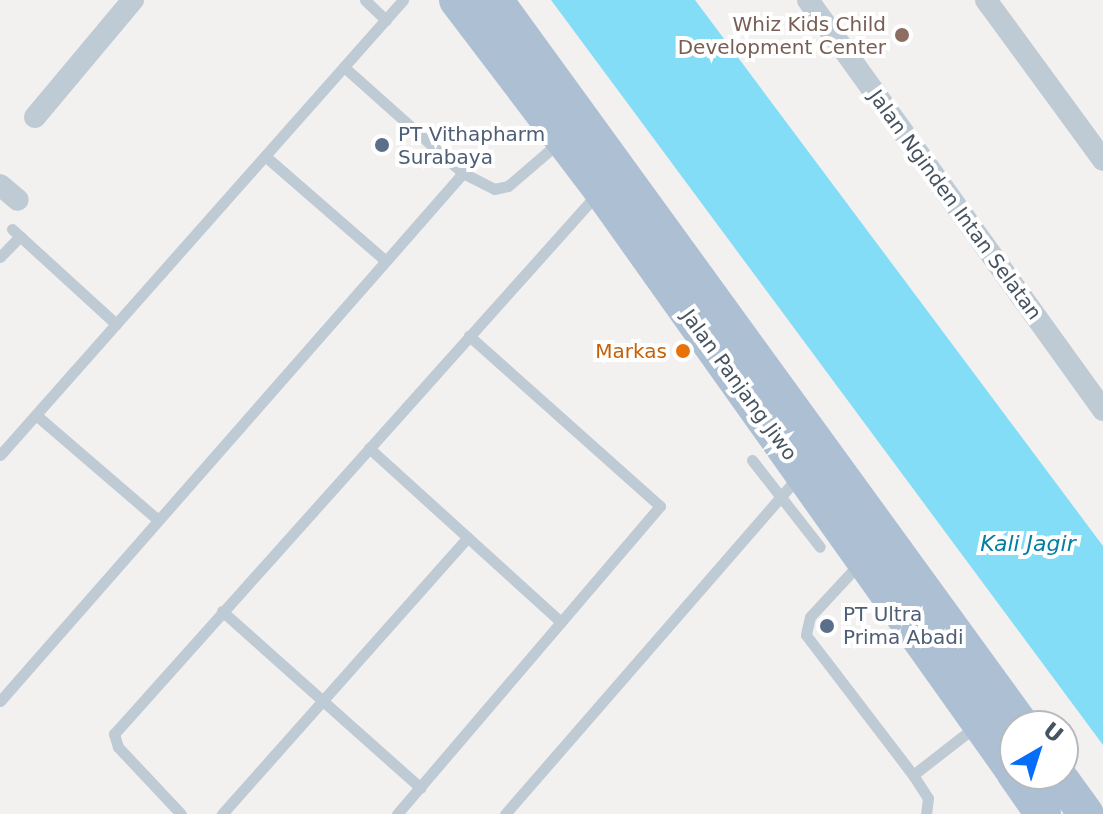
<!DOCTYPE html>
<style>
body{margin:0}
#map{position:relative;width:1103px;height:814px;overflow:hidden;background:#f3f0f0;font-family:"DejaVu Sans",sans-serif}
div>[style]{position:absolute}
.water>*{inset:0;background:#83ddf6}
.service>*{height:11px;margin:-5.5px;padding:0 5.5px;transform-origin:5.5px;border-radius:5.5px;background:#bfcbd4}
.minor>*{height:22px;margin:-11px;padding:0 11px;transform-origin:11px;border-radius:11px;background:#bfcbd4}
.primary>*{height:36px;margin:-18px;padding:0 18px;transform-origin:18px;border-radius:18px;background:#adbfd2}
.dots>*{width:22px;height:22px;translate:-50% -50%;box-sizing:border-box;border:4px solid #fff;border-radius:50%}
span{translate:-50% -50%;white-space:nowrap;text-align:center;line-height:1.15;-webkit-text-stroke:8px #fff;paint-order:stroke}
.education-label{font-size:20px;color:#785e54}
.right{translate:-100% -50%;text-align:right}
.service-label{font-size:20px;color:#4e5e75}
.left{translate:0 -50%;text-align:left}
.street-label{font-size:20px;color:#465360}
.food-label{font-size:20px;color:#c56008}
.water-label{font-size:22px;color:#037ea0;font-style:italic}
.north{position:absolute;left:999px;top:710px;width:80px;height:80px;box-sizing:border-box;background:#fff;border:2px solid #b5babf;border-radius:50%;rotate:39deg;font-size:22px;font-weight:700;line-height:32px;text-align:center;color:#465360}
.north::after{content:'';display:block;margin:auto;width:28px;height:36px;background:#056df8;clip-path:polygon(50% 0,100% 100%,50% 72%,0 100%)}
</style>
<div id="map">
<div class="water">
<i style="clip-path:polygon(551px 0,695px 0,1103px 546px,1103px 745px)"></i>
</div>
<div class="service">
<i style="left:365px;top:0;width:29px;rotate:44deg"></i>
<i style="left:344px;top:67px;width:159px;rotate:41.7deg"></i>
<i style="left:463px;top:173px;width:35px;rotate:27deg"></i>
<i style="left:494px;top:189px;width:14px;rotate:-12deg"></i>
<i style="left:508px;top:186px;width:66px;rotate:-40.7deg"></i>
<i style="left:265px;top:156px;width:160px;rotate:41deg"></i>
<i style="left:12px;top:229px;width:141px;rotate:42.4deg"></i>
<i style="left:0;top:257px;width:29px;rotate:-46deg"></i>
<i style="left:36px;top:415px;width:161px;rotate:40.7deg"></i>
<i style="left:369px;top:448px;width:259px;rotate:42.2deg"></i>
<i style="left:0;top:455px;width:608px;rotate:-48.47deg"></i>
<i style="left:752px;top:460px;width:110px;rotate:52deg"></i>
<i style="left:859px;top:564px;width:72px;rotate:132.8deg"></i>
<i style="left:810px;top:617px;width:18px;rotate:103deg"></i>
<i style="left:806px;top:635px;width:176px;rotate:52.6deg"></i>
<i style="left:913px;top:775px;width:27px;rotate:57deg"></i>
<i style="left:928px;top:798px;width:16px;rotate:97deg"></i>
<i style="left:222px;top:611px;width:266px;rotate:41.7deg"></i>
<i style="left:0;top:701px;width:702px;rotate:-48.75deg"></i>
<i style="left:913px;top:775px;width:80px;rotate:-37.9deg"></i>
<i style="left:181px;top:814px;width:92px;rotate:-133.2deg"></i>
<i style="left:118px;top:747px;width:14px;rotate:-107deg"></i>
<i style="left:114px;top:734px;width:724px;rotate:-48.19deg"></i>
<i style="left:222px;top:814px;width:370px;rotate:-48.4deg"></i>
<i style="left:397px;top:814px;width:405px;rotate:-49.5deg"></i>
<i style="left:660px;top:506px;width:256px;rotate:-138.3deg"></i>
<i style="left:505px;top:814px;width:445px;rotate:-49deg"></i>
</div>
<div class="minor">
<i style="left:808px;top:0;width:505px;rotate:54.26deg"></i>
<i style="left:986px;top:0;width:198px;rotate:53.8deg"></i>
<i style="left:35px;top:117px;width:153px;rotate:-50.1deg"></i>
<i style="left:0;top:185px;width:23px;rotate:40deg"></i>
</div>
<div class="primary">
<i style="left:457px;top:0;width:238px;rotate:52.8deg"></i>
<i style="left:601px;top:190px;width:715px;rotate:54.62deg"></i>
<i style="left:495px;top:0;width:897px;rotate:54.02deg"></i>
<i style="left:1015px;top:774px;width:49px;rotate:55deg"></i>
<i style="left:1057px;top:774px;width:49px;rotate:54.1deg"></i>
</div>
<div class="dots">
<i style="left:902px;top:35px;background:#8d6e63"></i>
<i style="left:382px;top:145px;background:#5c6f8a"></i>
<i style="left:683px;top:351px;background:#e8710a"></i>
<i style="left:827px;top:626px;background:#5c6f8a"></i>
</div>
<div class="education-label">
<span class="right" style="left:886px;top:36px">Whiz Kids Child<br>Development Center</span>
</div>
<div class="service-label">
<span class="left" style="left:398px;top:146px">PT Vithapharm<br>Surabaya</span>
<span class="left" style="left:843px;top:626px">PT Ultra<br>Prima Abadi</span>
</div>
<div class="street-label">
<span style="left:955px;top:205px;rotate:54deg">Jalan Nginden Intan Selatan</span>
<span style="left:739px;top:385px;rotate:54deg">Jalan Panjang Jiwo</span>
</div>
<div class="food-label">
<span class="right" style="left:667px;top:351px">Markas</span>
</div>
<div class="water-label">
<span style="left:1028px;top:544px">Kali Jagir</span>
</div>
<div class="north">U</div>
</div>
